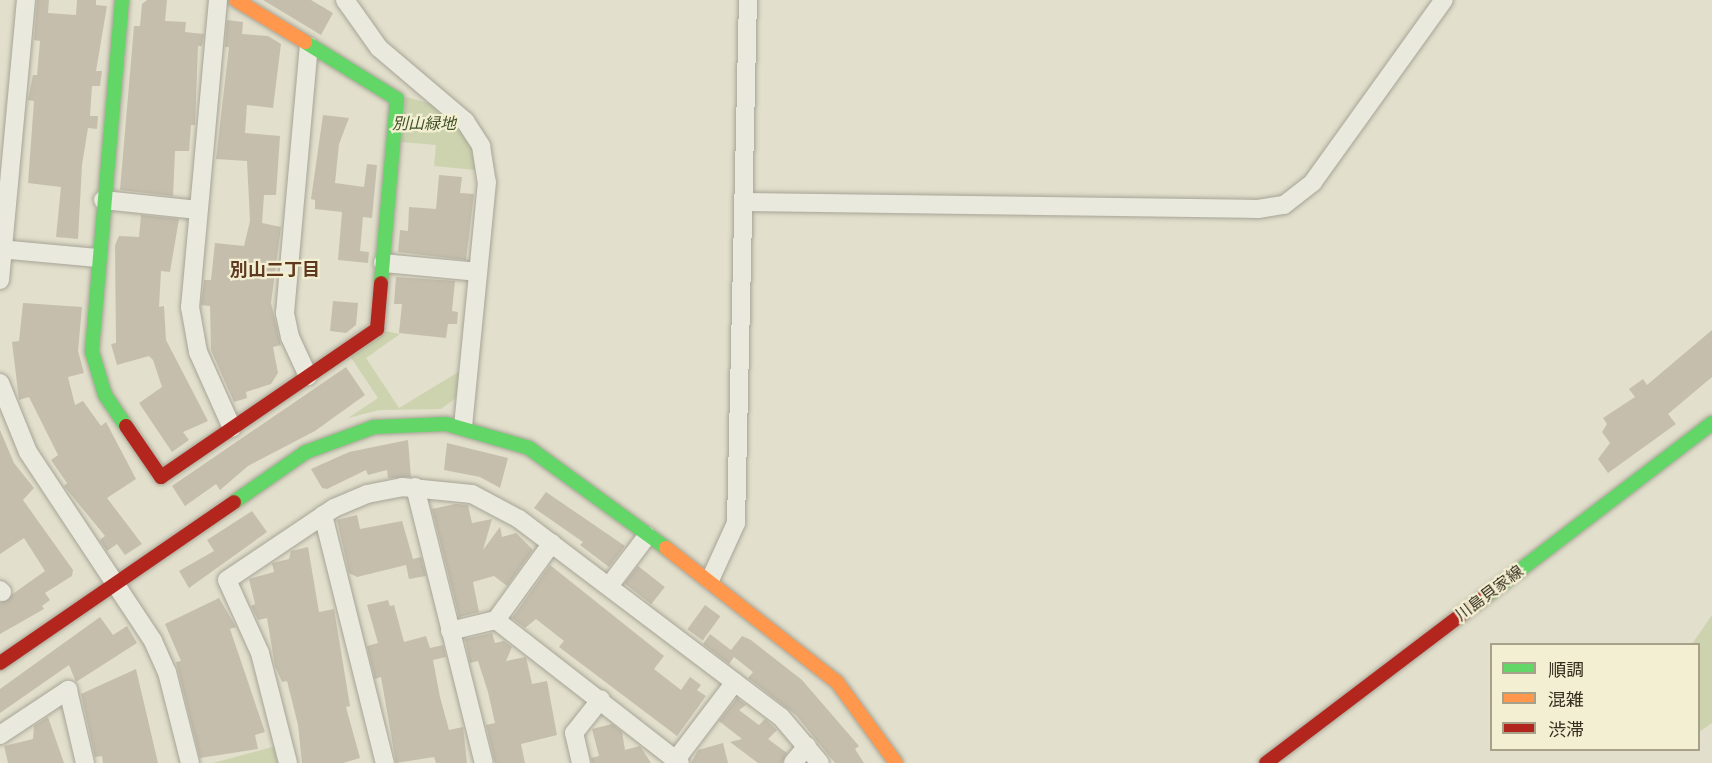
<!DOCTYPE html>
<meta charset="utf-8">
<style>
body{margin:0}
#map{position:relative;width:1712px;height:763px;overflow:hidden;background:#e2dfcc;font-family:"Libre Baskerville","Noto Sans JP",serif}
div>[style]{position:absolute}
.green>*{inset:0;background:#cdd3af}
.building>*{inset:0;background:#c5bead;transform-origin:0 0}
.roads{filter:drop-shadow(0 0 2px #a7a496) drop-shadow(0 0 2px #a7a496)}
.street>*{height:18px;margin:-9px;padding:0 9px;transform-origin:9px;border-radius:9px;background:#eae9de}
.fast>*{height:14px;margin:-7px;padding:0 7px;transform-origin:7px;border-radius:7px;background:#63d668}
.slow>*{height:14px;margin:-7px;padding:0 7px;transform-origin:7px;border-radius:7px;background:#ff974d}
.jam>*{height:14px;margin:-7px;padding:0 7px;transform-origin:7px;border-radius:7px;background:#b3261e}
span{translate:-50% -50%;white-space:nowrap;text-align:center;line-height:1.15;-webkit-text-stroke:4.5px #f3efd2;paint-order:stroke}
.park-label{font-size:16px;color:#3f5126;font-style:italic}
.street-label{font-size:16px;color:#352d1e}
.neighbourhood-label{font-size:18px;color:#5f3820;font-weight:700}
.legend{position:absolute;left:1490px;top:643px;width:210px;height:108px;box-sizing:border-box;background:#f3efd2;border:2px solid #a7a18a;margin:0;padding:8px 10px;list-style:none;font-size:18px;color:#352d1e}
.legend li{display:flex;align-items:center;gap:12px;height:30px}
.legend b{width:30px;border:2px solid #a7a18a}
</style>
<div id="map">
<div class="green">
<i style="clip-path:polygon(406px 97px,438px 106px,463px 129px,476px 152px,475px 170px,434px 166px,436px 145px,401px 142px)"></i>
<i style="clip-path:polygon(384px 331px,400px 334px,366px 358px,399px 408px,460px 371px,456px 398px,441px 409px,379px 410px,348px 418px,378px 398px,350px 356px)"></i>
<i style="clip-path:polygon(1712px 615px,1712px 723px,1699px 732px,1698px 644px,1692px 644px)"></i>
<i style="clip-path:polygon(276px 746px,280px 763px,213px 763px)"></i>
</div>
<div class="building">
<i style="clip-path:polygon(37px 0,49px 0,48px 13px,76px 15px,77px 0,96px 0,96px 5px,107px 6px,96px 71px,102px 71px,100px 86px,92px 86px,90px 116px,98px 116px,97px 129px,88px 128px,82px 165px,78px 239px,56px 237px,61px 187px,28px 183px,34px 101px,28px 100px,33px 75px,37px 75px,40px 41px,34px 40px)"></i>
<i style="clip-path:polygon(147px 0,167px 0,165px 21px,186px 22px,185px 32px,204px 34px,202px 46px,198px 46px,195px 125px,191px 125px,189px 151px,175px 151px,173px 196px,120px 190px,134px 26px,140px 26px,142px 4px)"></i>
<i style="clip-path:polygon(263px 0,311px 0,333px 13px,321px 35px)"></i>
<i style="clip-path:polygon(227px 20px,243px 22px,242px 34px,268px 36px,281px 44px,273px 108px,247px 105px,245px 133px,280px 136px,276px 195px,264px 195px,262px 223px,281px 227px,271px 303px,281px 345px,273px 347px,278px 373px,271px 384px,246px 392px,247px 398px,234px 402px,211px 350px,210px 306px,201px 305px,204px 280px,211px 280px,215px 243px,244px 246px,250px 221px,247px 161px,216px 159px,229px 47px,225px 47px)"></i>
<i style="clip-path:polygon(323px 115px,349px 118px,339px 144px,335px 183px,364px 187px,367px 164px,377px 165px,372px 218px,363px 217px,360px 251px,369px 252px,368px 263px,338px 260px,342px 212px,315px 209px,315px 200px,311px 199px)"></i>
<i style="clip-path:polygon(439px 175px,462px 177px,460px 193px,474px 194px,466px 260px,398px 252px,400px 230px,408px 231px,409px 207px,436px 209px)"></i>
<i style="clip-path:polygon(141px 215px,179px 219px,170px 272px,161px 271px,159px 307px,164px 306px,166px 340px,208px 421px,183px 432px,189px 440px,172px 452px,139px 403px,162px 387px,153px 360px,149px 356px,117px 365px,111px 344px,116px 343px,115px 245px,119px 236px,139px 237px)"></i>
<i style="clip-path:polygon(396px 277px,455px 281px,452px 311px,458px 312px,457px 324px,448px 324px,446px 338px,399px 333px,402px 304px,394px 304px)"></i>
<i style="clip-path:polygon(333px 301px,358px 303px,356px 325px,346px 333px,330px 331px)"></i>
<i style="clip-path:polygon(23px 303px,82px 307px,78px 351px,84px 373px,68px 377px,75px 405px,83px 401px,101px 426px,106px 422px,136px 479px,107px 498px,142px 544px,125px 555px,117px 544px,107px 551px,100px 540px,105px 536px,64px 486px,67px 483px,51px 460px,58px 455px,29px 397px,19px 400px,12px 342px,19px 341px)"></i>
<i style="clip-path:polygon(1712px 330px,1712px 377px,1668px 414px,1676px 424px,1608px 473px,1598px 459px,1610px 443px,1602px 432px,1607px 424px,1603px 418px,1635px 397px,1629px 389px,1643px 379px,1647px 385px)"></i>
<i style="clip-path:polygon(346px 367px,365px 395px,315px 431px,248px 466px,220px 490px,216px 484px,185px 506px,172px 486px)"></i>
<i style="clip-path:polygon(0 430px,14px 463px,34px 488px,23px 500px,73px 570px,72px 576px,45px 593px,50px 600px,42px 606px,44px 609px,0 634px,0 603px,45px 571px,24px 538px,0 554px)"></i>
<i style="clip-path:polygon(408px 440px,411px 477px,388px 478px,387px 470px,368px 475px,366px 470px,327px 489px,322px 488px,311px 469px,349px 452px)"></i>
<i style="clip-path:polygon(447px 443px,508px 458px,500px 488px,480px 477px,444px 470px)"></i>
<i style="clip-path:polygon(546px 492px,625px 546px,609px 567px,580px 545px,583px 542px,534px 508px)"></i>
<i style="clip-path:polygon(455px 504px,468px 505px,472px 523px,492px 519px,483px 550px,500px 527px,502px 537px,516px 533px,533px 550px,507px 586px,494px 576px,473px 582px,479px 612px,459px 617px,432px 509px)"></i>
<i style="clip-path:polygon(252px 511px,267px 532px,189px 588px,179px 571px,214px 551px,207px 540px)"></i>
<i style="clip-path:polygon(357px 515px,360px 529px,402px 521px,413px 559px,421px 557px,426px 576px,409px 579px,406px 565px,357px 577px,349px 573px,337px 520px)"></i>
<i style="clip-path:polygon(308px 547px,319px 612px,334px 609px,350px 706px,346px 707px,360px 758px,343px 763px,302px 763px,298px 725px,287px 681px,282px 682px,275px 666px,267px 618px,258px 620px,251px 606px,255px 604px,249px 579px,274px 572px,272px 563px,289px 559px,291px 551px)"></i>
<i style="clip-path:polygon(550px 565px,664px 656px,654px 669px,681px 690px,690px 677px,701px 685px,697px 690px,706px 696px,677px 736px,559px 647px,564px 641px,536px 619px,525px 628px,512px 618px)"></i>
<i style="left:638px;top:566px;width:34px;height:22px;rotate:38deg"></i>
<i style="clip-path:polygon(219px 598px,236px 627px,230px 629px,265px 732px,255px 735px,258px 749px,200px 758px,176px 662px,181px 661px,165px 624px)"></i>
<i style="clip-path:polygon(388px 600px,390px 606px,394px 605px,404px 642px,426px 636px,430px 648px,443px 645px,446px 657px,433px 660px,440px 697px,449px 730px,463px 727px,467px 763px,436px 763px,434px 757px,396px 763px,381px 677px,375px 679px,367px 646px,378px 643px,367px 605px)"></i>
<i style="left:705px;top:605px;width:19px;height:30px;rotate:36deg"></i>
<i style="clip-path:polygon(100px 617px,113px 635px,127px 626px,137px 643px,76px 682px,69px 665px,0 713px,0 689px)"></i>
<i style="clip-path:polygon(492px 633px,495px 643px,504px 641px,512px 647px,506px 661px,526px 657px,532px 684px,547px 681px,557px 735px,521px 744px,525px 763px,495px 763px,486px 725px,495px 723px,488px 692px,478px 661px,470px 663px,465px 639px)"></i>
<i style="clip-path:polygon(710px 634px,731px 650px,742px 636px,751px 640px,802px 680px,859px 746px,855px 749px,864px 763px,835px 763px,796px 715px,748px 678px,753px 672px,734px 657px,729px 664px,703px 644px)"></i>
<i style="clip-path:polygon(136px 669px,158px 763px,103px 763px,102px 756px,95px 757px,81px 694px)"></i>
<i style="clip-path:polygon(737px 698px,746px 705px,739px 710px,759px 725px,765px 719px,777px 730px,768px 739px,787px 753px,782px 763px,758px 763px,730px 742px,742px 739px,719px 721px)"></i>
<i style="clip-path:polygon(48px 717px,64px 763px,8px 763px,4px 746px,33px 739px,34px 726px)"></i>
<i style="clip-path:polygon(612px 724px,622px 732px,625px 750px,640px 746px,651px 763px,592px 763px,591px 758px,599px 756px,592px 729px)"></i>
<i style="clip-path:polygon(723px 743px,728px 763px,691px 763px,698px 750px)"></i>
</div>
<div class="roads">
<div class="street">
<i style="left:218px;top:0;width:308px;rotate:95.2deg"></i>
<i style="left:190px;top:307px;width:46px;rotate:79.9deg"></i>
<i style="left:198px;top:352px;width:83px;rotate:65.9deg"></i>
<i style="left:345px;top:0;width:59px;rotate:54.7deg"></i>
<i style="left:379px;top:48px;width:113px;rotate:40.3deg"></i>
<i style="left:465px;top:121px;width:30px;rotate:57deg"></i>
<i style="left:481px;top:146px;width:36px;rotate:81deg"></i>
<i style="left:487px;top:182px;width:245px;rotate:95.6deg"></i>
<i style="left:103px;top:200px;width:96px;rotate:6deg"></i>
<i style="left:746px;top:202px;width:512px;rotate:0.78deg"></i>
<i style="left:1258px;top:209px;width:26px;rotate:-9deg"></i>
<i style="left:1284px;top:205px;width:37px;rotate:-38deg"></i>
<i style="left:1313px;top:182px;width:224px;rotate:-54.3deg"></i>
<i style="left:0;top:249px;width:97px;rotate:5.3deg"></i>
<i style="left:383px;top:263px;width:95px;rotate:5.4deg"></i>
<i style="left:0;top:280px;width:281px;rotate:-84.7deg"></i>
<i style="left:308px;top:376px;width:43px;rotate:-114.8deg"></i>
<i style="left:290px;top:337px;width:25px;rotate:-102deg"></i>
<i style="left:285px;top:313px;width:268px;rotate:-84.9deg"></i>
<i style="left:0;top:383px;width:74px;rotate:67.9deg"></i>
<i style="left:28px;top:452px;width:227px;rotate:56.5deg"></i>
<i style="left:153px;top:641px;width:34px;rotate:66deg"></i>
<i style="left:167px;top:672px;width:94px;rotate:75.8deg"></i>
<i style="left:415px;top:487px;width:284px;rotate:76deg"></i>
<i style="left:323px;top:515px;width:256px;rotate:76deg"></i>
<i style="left:710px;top:580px;width:63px;rotate:-65.5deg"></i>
<i style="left:736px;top:523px;width:523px;rotate:-88.69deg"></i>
<i style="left:609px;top:586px;width:63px;rotate:-52.8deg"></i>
<i style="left:0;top:590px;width:3px;rotate:45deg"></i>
<i style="left:496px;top:620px;width:233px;rotate:37.9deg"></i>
<i style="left:450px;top:631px;width:47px;rotate:-13.4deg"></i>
<i style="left:496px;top:620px;width:95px;rotate:-54deg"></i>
<i style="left:0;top:735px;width:82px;rotate:-33.5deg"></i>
<i style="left:68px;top:690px;width:75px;rotate:76.9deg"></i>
<i style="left:678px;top:757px;width:94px;rotate:-52.8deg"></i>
<i style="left:288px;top:763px;width:114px;rotate:-104.3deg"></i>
<i style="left:260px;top:653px;width:80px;rotate:-114.3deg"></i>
<i style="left:227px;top:580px;width:129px;rotate:-33.9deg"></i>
<i style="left:334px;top:508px;width:36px;rotate:-23deg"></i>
<i style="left:367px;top:494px;width:36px;rotate:-11deg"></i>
<i style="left:402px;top:487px;width:70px;rotate:5.7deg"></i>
<i style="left:472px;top:494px;width:53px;rotate:28deg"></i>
<i style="left:519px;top:519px;width:328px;rotate:37.1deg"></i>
<i style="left:781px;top:717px;width:60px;rotate:49.7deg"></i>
<i style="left:581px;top:763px;width:31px;rotate:-103deg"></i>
<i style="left:574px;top:733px;width:43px;rotate:-51.5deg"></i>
<i style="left:793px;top:763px;width:22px;rotate:-51deg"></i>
</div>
<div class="fast">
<i style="left:122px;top:0;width:353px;rotate:94.9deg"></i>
<i style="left:92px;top:352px;width:45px;rotate:73.2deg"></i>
<i style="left:105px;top:395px;width:37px;rotate:56deg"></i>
<i style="left:305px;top:42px;width:108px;rotate:31.8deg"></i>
<i style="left:397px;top:99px;width:185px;rotate:95deg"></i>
<i style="left:234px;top:502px;width:88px;rotate:-34.8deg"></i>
<i style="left:306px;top:452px;width:72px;rotate:-20.2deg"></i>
<i style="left:374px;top:427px;width:72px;rotate:-2.4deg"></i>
<i style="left:446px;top:424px;width:86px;rotate:16.1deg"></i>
<i style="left:529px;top:448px;width:170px;rotate:36.1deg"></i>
<i style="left:1486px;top:596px;width:285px;rotate:-37.4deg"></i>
</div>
<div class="slow">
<i style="left:236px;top:0;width:81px;rotate:31.3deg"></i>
<i style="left:666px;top:548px;width:217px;rotate:38.1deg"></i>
<i style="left:837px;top:682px;width:100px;rotate:53.9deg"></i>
</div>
<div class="jam">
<i style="left:126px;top:426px;width:62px;rotate:55.5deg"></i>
<i style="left:161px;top:477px;width:262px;rotate:-34.4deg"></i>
<i style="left:377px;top:329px;width:46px;rotate:-85deg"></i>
<i style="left:0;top:663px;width:284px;rotate:-34.5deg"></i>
<i style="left:1266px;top:763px;width:276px;rotate:-37.2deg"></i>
</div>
</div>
<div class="park-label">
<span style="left:424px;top:123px">別山緑地</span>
</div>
<div class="street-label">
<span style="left:1489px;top:593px;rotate:-37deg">川島貝家線</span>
</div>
<div class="neighbourhood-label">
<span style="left:275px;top:270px">別山二丁目</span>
</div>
<ul class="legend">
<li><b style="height:8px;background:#63d668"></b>順調</li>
<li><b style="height:8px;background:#ff974d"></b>混雑</li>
<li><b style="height:8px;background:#b3261e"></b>渋滞</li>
</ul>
</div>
